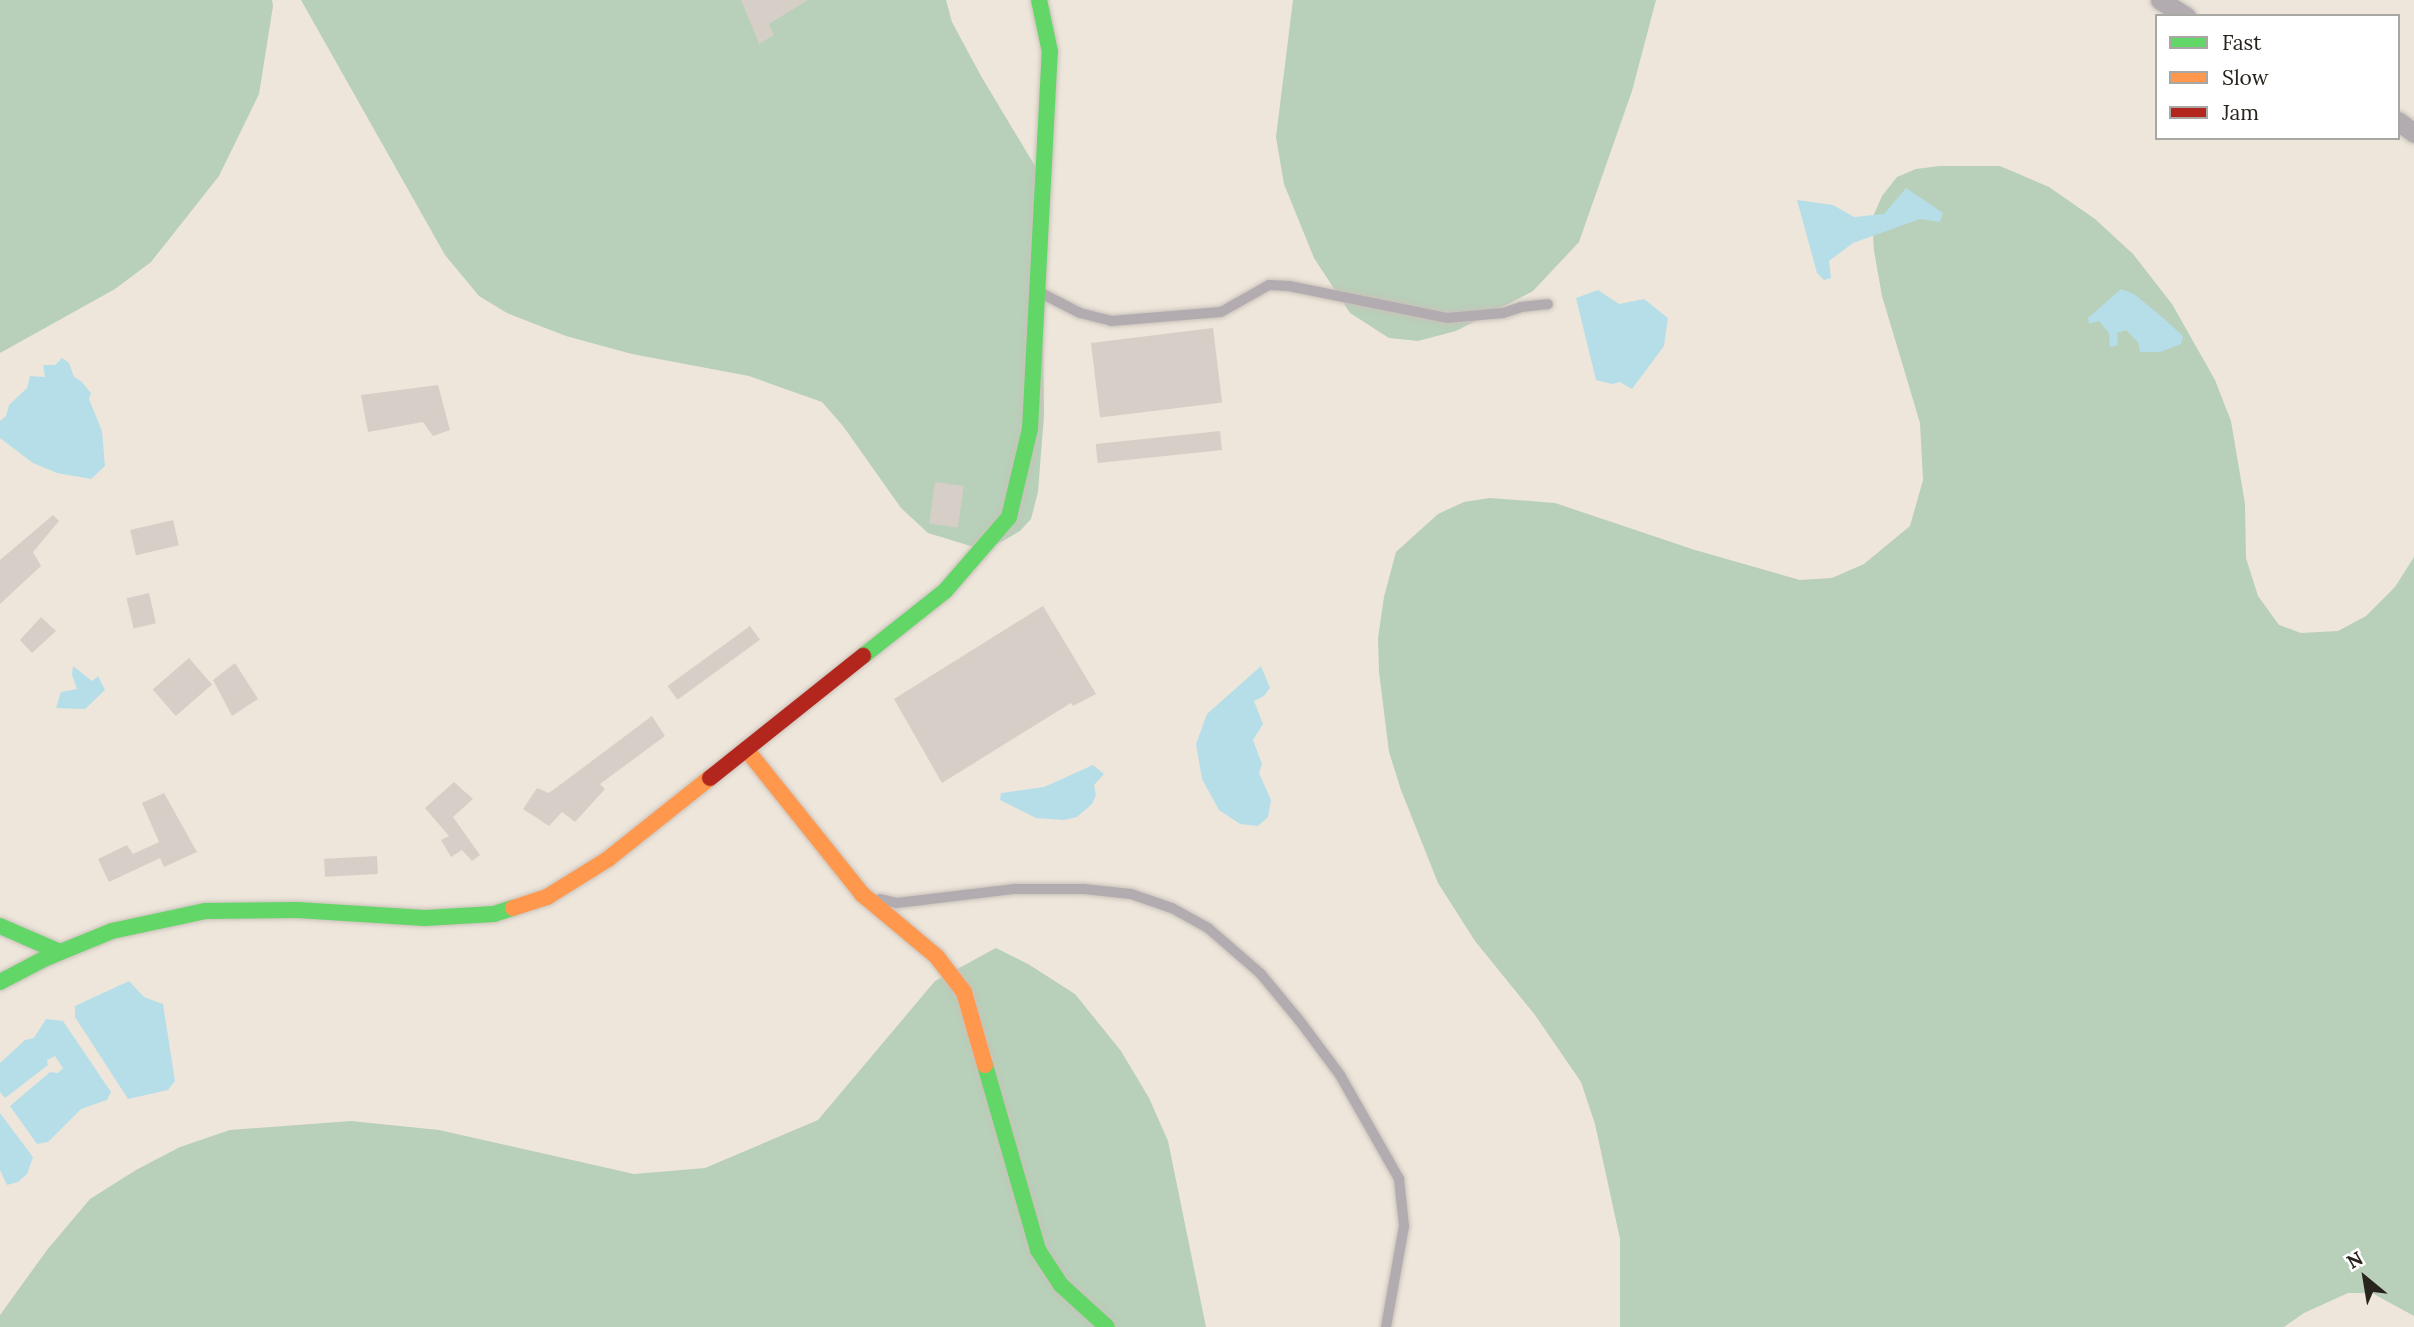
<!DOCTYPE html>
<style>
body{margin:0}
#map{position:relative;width:2414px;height:1327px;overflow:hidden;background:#eee6db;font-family:Lora,serif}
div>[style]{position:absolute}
.forest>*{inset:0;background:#b8cfb9}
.water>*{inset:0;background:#b6dee8}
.building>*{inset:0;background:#d6cfc7;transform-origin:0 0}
.roads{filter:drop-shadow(0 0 2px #c9c2ba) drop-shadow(0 0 2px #c9c2ba)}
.lane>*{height:10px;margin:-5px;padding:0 5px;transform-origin:5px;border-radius:5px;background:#b2acb0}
.street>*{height:19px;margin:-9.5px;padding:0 9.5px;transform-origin:9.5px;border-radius:9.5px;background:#b2acb0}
.fast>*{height:16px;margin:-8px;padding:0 8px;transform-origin:8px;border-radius:8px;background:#63d668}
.slow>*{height:16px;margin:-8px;padding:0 8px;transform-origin:8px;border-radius:8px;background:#ff974d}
.jam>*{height:16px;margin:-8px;padding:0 8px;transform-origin:8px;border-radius:8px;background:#b3261e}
span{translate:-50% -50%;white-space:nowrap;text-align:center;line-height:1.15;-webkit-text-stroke:6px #fff;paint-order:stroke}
.legend{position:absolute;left:2155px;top:14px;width:245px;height:126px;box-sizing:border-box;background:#fff;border:2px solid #a9a7a4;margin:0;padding:9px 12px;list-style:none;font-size:21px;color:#28231c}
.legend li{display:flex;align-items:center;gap:14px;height:35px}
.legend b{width:35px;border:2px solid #a9a7a4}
.north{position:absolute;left:2330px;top:1243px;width:70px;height:70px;-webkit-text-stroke:5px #fff;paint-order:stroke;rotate:330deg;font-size:19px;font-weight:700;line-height:28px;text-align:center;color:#28231c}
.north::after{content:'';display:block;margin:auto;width:24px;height:32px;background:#28231c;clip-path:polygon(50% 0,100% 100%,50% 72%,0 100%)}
</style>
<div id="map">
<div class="forest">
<i style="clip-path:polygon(0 0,272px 0,273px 6px,259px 94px,219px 176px,151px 262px,115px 289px,0 353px)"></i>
<i style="clip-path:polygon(301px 0,946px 0,952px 22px,981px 76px,1041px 176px,1044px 415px,1038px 492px,1031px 519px,1020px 531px,999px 543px,977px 548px,928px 533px,901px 508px,843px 426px,822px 402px,749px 376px,632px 354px,566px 336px,507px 313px,479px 296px,445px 255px)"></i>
<i style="clip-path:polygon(1293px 0,1656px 0,1632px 91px,1579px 242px,1533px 291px,1456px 331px,1418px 341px,1389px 338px,1350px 313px,1314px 258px,1284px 184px,1276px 137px)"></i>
<i style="clip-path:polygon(1940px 166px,2000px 166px,2049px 187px,2095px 219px,2133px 254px,2172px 304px,2215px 380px,2231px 421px,2245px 504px,2246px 558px,2258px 596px,2279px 625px,2301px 633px,2338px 631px,2366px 616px,2395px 587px,2414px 557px,2414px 1316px,2372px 1293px,2348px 1293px,2304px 1313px,2284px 1327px,1620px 1327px,1620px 1239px,1595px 1124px,1581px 1082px,1535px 1015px,1475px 941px,1438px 883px,1401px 790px,1389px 752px,1379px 672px,1378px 638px,1384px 597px,1396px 552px,1438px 514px,1464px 502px,1490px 498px,1555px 503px,1695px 550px,1800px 580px,1832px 578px,1864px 564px,1910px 526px,1923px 480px,1920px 423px,1882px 296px,1874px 251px,1872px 219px,1882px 196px,1897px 177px,1916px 169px)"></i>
<i style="clip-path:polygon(996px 948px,1028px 964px,1075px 994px,1121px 1051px,1149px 1098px,1168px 1141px,1206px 1327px,0 1327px,0 1315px,47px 1250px,90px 1199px,136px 1170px,180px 1147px,230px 1130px,351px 1121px,439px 1130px,634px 1174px,705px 1168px,818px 1120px,935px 981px)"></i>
</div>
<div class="water">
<i style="clip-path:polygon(1906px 188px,1943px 213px,1940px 222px,1920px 219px,1853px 243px,1829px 261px,1831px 278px,1824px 280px,1817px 273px,1797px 200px,1833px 205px,1854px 217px,1884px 214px)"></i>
<i style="clip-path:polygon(2121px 289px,2134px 294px,2162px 317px,2183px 336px,2181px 344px,2160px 352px,2140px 352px,2138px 342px,2126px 330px,2117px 333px,2118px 345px,2110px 347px,2109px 333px,2099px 321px,2089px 324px,2088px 318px)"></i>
<i style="clip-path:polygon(1598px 290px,1619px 304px,1644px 299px,1668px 318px,1664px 346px,1632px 389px,1620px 382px,1612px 384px,1596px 380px,1576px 298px)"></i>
<i style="clip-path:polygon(62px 358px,69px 363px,74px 377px,81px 381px,91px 393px,89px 399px,102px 431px,105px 466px,91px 479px,57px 473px,33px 463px,0 438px,0 421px,6px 416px,9px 405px,27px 388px,30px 376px,45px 377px,43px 365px,55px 365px)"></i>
<i style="clip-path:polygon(73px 666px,92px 681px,98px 676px,105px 690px,85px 709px,56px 708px,61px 692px,77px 689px,72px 675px)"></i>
<i style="clip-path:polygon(1261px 666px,1270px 688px,1264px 696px,1254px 701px,1263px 724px,1253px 740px,1262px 764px,1259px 773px,1271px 800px,1268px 817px,1258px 826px,1240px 824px,1219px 810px,1202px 779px,1196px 744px,1207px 714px)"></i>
<i style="clip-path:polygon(1093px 765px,1104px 774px,1094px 785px,1096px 795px,1092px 804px,1077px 817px,1064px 820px,1036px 818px,1000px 800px,1001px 793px,1044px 787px)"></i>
<i style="clip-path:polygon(129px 981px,144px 997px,163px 1004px,175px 1081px,168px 1090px,128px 1099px,75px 1017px,75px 1006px)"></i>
<i style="clip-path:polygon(46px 1019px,63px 1021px,111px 1092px,107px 1100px,81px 1109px,48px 1142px,37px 1144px,10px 1106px,50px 1072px,58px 1073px,63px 1068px,55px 1056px,47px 1060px,48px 1065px,5px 1098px,0 1092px,0 1063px,25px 1040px,34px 1038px)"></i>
<i style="clip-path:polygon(0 1113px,33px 1157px,27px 1174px,18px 1182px,7px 1185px,0 1170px)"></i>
</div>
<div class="building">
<i style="clip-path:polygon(741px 0,808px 0,769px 24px,774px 35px,759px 44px)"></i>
<i style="left:1213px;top:328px;width:75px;height:123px;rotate:83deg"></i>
<i style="clip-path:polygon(438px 385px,450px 430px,433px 436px,423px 422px,368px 432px,361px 395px)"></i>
<i style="left:1220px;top:431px;width:19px;height:125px;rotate:84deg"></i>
<i style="left:935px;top:482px;width:29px;height:42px;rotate:8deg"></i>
<i style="clip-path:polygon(53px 515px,59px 521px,33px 552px,41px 566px,0 604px,0 560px)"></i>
<i style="left:173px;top:520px;width:26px;height:44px;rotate:77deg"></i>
<i style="left:149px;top:593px;width:31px;height:23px;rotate:77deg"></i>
<i style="clip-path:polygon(1043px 606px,1096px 694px,1073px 706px,1071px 703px,942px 783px,894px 699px)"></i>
<i style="clip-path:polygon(41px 617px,56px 631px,32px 653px,20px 640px)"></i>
<i style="left:750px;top:626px;width:17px;height:102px;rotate:54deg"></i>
<i style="left:189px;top:658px;width:35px;height:48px;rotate:49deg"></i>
<i style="clip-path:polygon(235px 663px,258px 699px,232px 716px,213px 680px)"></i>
<i style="clip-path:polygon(652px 716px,665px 736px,600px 784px,605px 789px,575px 822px,562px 812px,549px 826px,523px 809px,537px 788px,549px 793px)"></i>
<i style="clip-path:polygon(454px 782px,473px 799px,453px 817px,480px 855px,472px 861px,462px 850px,451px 857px,441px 840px,449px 836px,425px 808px)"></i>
<i style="clip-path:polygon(164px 793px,197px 852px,164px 867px,160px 858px,109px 882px,98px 859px,127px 845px,133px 854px,159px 842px,142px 803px)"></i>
<i style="left:377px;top:856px;width:18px;height:53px;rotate:87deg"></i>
</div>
<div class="roads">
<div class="lane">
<i style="left:1039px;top:292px;width:46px;rotate:27.1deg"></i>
<i style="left:1080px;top:313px;width:32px;rotate:14deg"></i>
<i style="left:1111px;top:321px;width:110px;rotate:-4.7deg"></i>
<i style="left:1221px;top:312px;width:55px;rotate:-29.4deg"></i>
<i style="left:1269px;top:285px;width:20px;rotate:3deg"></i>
<i style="left:1289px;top:286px;width:161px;rotate:11.4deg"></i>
<i style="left:1447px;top:318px;width:56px;rotate:-5.1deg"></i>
<i style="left:1503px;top:313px;width:19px;rotate:-18deg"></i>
<i style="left:1521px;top:307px;width:27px;rotate:-6deg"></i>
<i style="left:880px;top:899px;width:17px;rotate:13deg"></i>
<i style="left:897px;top:903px;width:119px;rotate:-6.8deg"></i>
<i style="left:1015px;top:889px;width:69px"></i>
<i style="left:1084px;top:889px;width:47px;rotate:6.1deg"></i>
<i style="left:1131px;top:894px;width:43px;rotate:18.9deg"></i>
<i style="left:1172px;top:908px;width:41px;rotate:29.1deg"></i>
<i style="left:1208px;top:928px;width:69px;rotate:40.9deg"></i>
<i style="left:1260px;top:973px;width:61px;rotate:50.3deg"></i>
<i style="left:1299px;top:1020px;width:69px;rotate:53.3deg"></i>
<i style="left:1340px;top:1075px;width:120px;rotate:60.4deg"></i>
<i style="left:1399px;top:1179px;width:47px;rotate:83.9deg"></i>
<i style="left:1404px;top:1226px;width:103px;rotate:100.1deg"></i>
</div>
<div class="street">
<i style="left:2160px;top:0;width:31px;rotate:32deg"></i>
<i style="left:2398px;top:121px;width:20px;rotate:37deg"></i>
</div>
<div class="fast">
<i style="left:863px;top:656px;width:105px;rotate:-38.4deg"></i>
<i style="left:945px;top:591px;width:98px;rotate:-49.1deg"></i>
<i style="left:1009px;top:517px;width:90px;rotate:-76.6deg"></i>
<i style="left:1030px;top:429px;width:378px;rotate:-87deg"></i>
<i style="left:1050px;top:52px;width:53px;rotate:-101.9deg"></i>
<i style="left:0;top:926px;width:65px;rotate:23.4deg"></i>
<i style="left:0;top:982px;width:52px;rotate:-27.6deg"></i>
<i style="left:46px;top:958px;width:71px;rotate:-22.2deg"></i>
<i style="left:112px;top:931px;width:95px;rotate:-12.1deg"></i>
<i style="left:205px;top:911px;width:92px;rotate:-0.6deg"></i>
<i style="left:297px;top:910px;width:128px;rotate:3.6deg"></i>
<i style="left:425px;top:918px;width:69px;rotate:-3.3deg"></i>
<i style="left:494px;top:914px;width:20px;rotate:-18deg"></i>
<i style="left:985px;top:1065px;width:192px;rotate:74deg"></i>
<i style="left:1038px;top:1250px;width:42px;rotate:56.7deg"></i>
<i style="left:1061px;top:1285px;width:62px;rotate:42.4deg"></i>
</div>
<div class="slow">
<i style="left:746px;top:749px;width:186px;rotate:51.3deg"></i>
<i style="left:862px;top:894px;width:98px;rotate:40deg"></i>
<i style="left:937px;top:957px;width:44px;rotate:52.4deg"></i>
<i style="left:964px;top:992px;width:76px;rotate:74deg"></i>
<i style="left:513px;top:908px;width:36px;rotate:-18deg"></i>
<i style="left:547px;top:897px;width:72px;rotate:-31.9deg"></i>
<i style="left:608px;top:859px;width:130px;rotate:-38.5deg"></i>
</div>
<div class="jam">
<i style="left:710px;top:778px;width:196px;rotate:-38.6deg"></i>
</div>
</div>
<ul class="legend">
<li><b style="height:9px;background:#63d668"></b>Fast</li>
<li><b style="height:9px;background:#ff974d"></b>Slow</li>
<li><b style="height:9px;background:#b3261e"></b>Jam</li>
</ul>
<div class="north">N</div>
</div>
